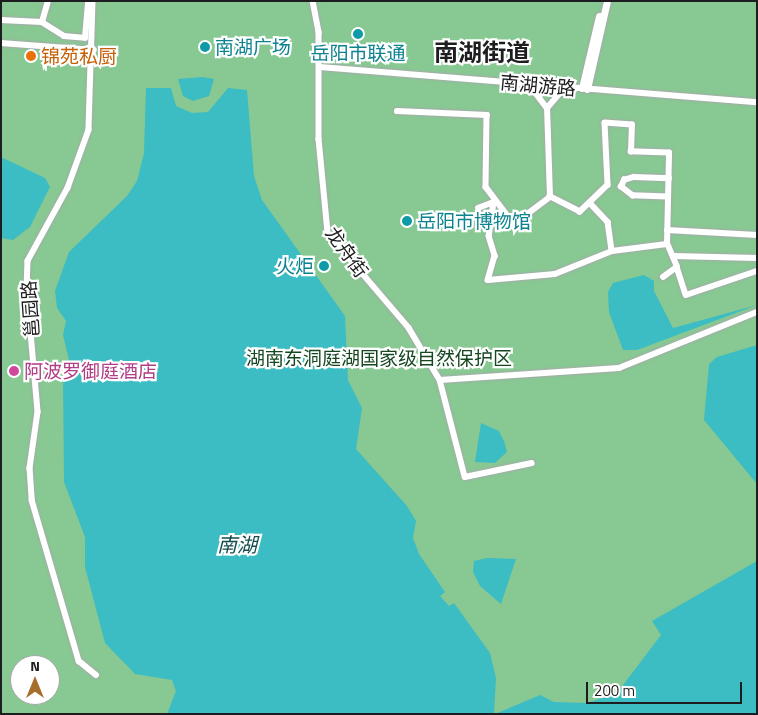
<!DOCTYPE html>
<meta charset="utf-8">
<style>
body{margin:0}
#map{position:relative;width:758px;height:715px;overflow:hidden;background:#e4e5eb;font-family:"Titillium Web","Noto Sans SC",sans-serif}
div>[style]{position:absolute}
.green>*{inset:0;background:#88c892}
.water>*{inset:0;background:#3cbcc3}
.roads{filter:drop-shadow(0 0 1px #a8a9ae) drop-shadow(0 0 1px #a8a9ae)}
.minor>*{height:5.5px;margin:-2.75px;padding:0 2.75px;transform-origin:2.75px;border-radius:2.75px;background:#fff}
.major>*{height:7px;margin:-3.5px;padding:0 3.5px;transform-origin:3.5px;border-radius:3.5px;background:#fff}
.dots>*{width:14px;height:14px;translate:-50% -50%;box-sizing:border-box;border:2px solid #fff;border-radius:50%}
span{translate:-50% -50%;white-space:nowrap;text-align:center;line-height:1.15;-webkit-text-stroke:4.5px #fff;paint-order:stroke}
.culture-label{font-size:19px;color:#0d838f}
.left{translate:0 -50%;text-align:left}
.right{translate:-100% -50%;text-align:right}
.food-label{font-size:19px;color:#c56008}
.street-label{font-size:19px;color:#1d1d1f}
.park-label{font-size:19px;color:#154721}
.hotel-label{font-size:19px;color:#b23c85}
.water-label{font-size:20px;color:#144b4e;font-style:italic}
.district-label{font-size:24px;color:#1d1d1f;font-weight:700}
.frame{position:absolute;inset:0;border:2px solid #1d1d1f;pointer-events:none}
.north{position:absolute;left:10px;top:655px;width:50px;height:50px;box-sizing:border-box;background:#fff;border:1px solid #a5a5a5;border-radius:50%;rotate:0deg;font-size:14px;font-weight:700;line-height:20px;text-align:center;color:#1d1d1f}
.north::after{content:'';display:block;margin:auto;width:18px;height:22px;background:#a66d2c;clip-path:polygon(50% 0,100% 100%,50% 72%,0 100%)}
.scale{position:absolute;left:586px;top:682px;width:156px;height:22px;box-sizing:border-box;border:2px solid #1d1d1f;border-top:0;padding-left:6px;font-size:15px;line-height:18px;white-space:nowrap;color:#1d1d1f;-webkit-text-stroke:4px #fff;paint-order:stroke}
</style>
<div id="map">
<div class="green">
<i style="clip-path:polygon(evenodd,1px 1px,757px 1px,757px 714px,1px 714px,1px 1px,20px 665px,50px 665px,50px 695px,20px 695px,20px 665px)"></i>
</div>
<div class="water">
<i style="clip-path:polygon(203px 77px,214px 79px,209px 96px,193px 101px,183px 96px,178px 79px)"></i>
<i style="clip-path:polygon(146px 88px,171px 88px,176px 106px,192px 113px,208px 112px,228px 88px,247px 90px,254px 176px,262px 200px,345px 316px,348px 380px,362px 408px,356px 449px,407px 506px,416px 521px,413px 538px,419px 554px,445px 592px,440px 596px,449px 606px,454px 603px,490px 653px,496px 678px,494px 714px,167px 714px,176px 691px,172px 680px,135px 674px,105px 643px,85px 567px,85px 537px,64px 482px,63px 379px,67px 378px,70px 364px,63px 335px,66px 321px,57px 308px,55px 291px,69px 252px,127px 196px,137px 181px,144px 153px)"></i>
<i style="clip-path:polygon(1px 157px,45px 178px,50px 187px,30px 227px,13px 240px,1px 238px)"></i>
<i style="clip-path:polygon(644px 275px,654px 281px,654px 291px,673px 328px,757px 305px,637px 350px,623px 350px,609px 312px,608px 292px,613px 283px)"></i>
<i style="clip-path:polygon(757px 345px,757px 484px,704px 420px,709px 364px,717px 357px)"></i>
<i style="clip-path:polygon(481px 423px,499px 431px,504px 441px,507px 452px,495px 463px,475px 462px)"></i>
<i style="clip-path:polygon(487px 558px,516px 559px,501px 604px,480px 586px,473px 572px,474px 561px)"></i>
<i style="clip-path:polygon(757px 561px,757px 714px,495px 714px,540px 695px,554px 702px,587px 703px,617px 693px,661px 635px,652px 621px)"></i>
</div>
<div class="roads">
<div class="minor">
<i style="left:93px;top:1px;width:129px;rotate:91.8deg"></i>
<i style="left:89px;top:130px;width:62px;rotate:109.9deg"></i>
<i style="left:68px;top:188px;width:83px;rotate:118.7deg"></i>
<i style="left:28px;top:261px;width:27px;rotate:92deg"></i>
<i style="left:27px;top:288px;width:124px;rotate:84.9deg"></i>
<i style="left:38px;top:412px;width:57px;rotate:98.1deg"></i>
<i style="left:30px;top:468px;width:32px;rotate:86deg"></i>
<i style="left:32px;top:500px;width:168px;rotate:73.7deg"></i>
<i style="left:79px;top:661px;width:22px;rotate:39deg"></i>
<i style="left:313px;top:1px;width:32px;rotate:79deg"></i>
<i style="left:319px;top:32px;width:107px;rotate:90deg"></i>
<i style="left:319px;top:139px;width:94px;rotate:84.5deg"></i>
<i style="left:328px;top:233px;width:125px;rotate:49.5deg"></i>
<i style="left:409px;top:328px;width:61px;rotate:59.2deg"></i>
<i style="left:440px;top:380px;width:100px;rotate:75.5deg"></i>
<i style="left:465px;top:477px;width:68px;rotate:-11.8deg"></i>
<i style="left:1px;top:20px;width:41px;rotate:2.8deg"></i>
<i style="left:42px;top:22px;width:22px;rotate:-74deg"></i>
<i style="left:42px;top:22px;width:26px;rotate:32deg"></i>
<i style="left:64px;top:36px;width:21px;rotate:5deg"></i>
<i style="left:85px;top:38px;width:37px;rotate:-85deg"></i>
<i style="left:1px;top:43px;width:93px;rotate:4.3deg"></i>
<i style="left:320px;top:67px;width:438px;rotate:4.6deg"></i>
<i style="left:529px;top:84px;width:30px;rotate:53deg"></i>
<i style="left:547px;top:108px;width:28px;rotate:-49deg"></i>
<i style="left:397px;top:111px;width:90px;rotate:2.5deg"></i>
<i style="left:487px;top:115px;width:72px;rotate:90.8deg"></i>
<i style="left:486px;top:187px;width:46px;rotate:52.9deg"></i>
<i style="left:514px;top:224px;width:45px;rotate:-36.9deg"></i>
<i style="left:550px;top:197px;width:89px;rotate:-91.9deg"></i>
<i style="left:668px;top:197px;width:35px;rotate:-178deg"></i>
<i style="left:633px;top:196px;width:15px;rotate:-143deg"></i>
<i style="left:621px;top:187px;width:8px;rotate:-67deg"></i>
<i style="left:624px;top:180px;width:10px;rotate:-17deg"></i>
<i style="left:634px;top:177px;width:35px;rotate:2deg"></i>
<i style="left:494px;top:202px;width:34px;rotate:98deg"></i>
<i style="left:489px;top:236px;width:21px;rotate:73deg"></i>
<i style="left:495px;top:256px;width:25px;rotate:106deg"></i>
<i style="left:488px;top:280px;width:67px;rotate:-5.1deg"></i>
<i style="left:555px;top:274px;width:61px;rotate:-22deg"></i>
<i style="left:612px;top:251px;width:55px;rotate:-7.3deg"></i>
<i style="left:667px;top:244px;width:91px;rotate:-88.7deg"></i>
<i style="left:669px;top:153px;width:38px;rotate:-178deg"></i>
<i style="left:631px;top:152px;width:27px;rotate:-88deg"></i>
<i style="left:632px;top:125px;width:27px;rotate:-176deg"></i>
<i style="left:605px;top:123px;width:62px;rotate:87.2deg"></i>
<i style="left:608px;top:185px;width:39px;rotate:136deg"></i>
<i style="left:580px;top:212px;width:34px;rotate:-153deg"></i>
<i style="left:591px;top:204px;width:25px;rotate:47deg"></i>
<i style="left:608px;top:222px;width:29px;rotate:82deg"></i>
<i style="left:478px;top:208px;width:17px;rotate:-21deg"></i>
<i style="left:667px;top:230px;width:90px;rotate:3.2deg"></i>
<i style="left:673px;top:256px;width:84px;rotate:1.4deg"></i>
<i style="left:677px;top:267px;width:29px;rotate:72deg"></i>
<i style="left:686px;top:295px;width:75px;rotate:-18.7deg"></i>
<i style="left:663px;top:277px;width:17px;rotate:-36deg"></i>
<i style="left:677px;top:267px;width:25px;rotate:-113deg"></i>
<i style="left:440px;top:380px;width:179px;rotate:-3.8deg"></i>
<i style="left:619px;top:368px;width:149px;rotate:-22.1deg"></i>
</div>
<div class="major">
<i style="left:582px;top:88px;width:74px;rotate:-76.7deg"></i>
<i style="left:587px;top:89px;width:90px;rotate:-77.2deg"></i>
</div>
</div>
<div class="dots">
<i style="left:358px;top:34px;background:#0f9aa8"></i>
<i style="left:205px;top:47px;background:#0f9aa8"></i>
<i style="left:31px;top:56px;background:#e8710a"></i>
<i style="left:407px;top:221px;background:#0f9aa8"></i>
<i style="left:324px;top:266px;background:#0f9aa8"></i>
<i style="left:14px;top:371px;background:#d1479c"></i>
</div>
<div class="culture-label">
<span class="left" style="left:215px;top:47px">南湖广场</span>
<span style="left:358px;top:53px">岳阳市联通</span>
<span class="left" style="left:417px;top:221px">岳阳市博物馆</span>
<span class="right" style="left:314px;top:266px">火炬</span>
</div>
<div class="food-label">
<span class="left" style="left:41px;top:56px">锦苑私厨</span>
</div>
<div class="street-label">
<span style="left:538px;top:85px;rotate:5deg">南湖游路</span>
<span style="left:347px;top:252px;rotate:54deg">龙舟街</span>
<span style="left:30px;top:309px;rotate:-94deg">邕园路</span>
</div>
<div class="park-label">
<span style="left:379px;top:358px">湖南东洞庭湖国家级自然保护区</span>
</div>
<div class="hotel-label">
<span class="left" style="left:24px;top:371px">阿波罗御庭酒店</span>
</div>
<div class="water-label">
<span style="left:237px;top:544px">南湖</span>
</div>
<div class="district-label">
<span style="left:482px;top:53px">南湖街道</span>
</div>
<div class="frame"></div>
<div class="north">N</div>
<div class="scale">200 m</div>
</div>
